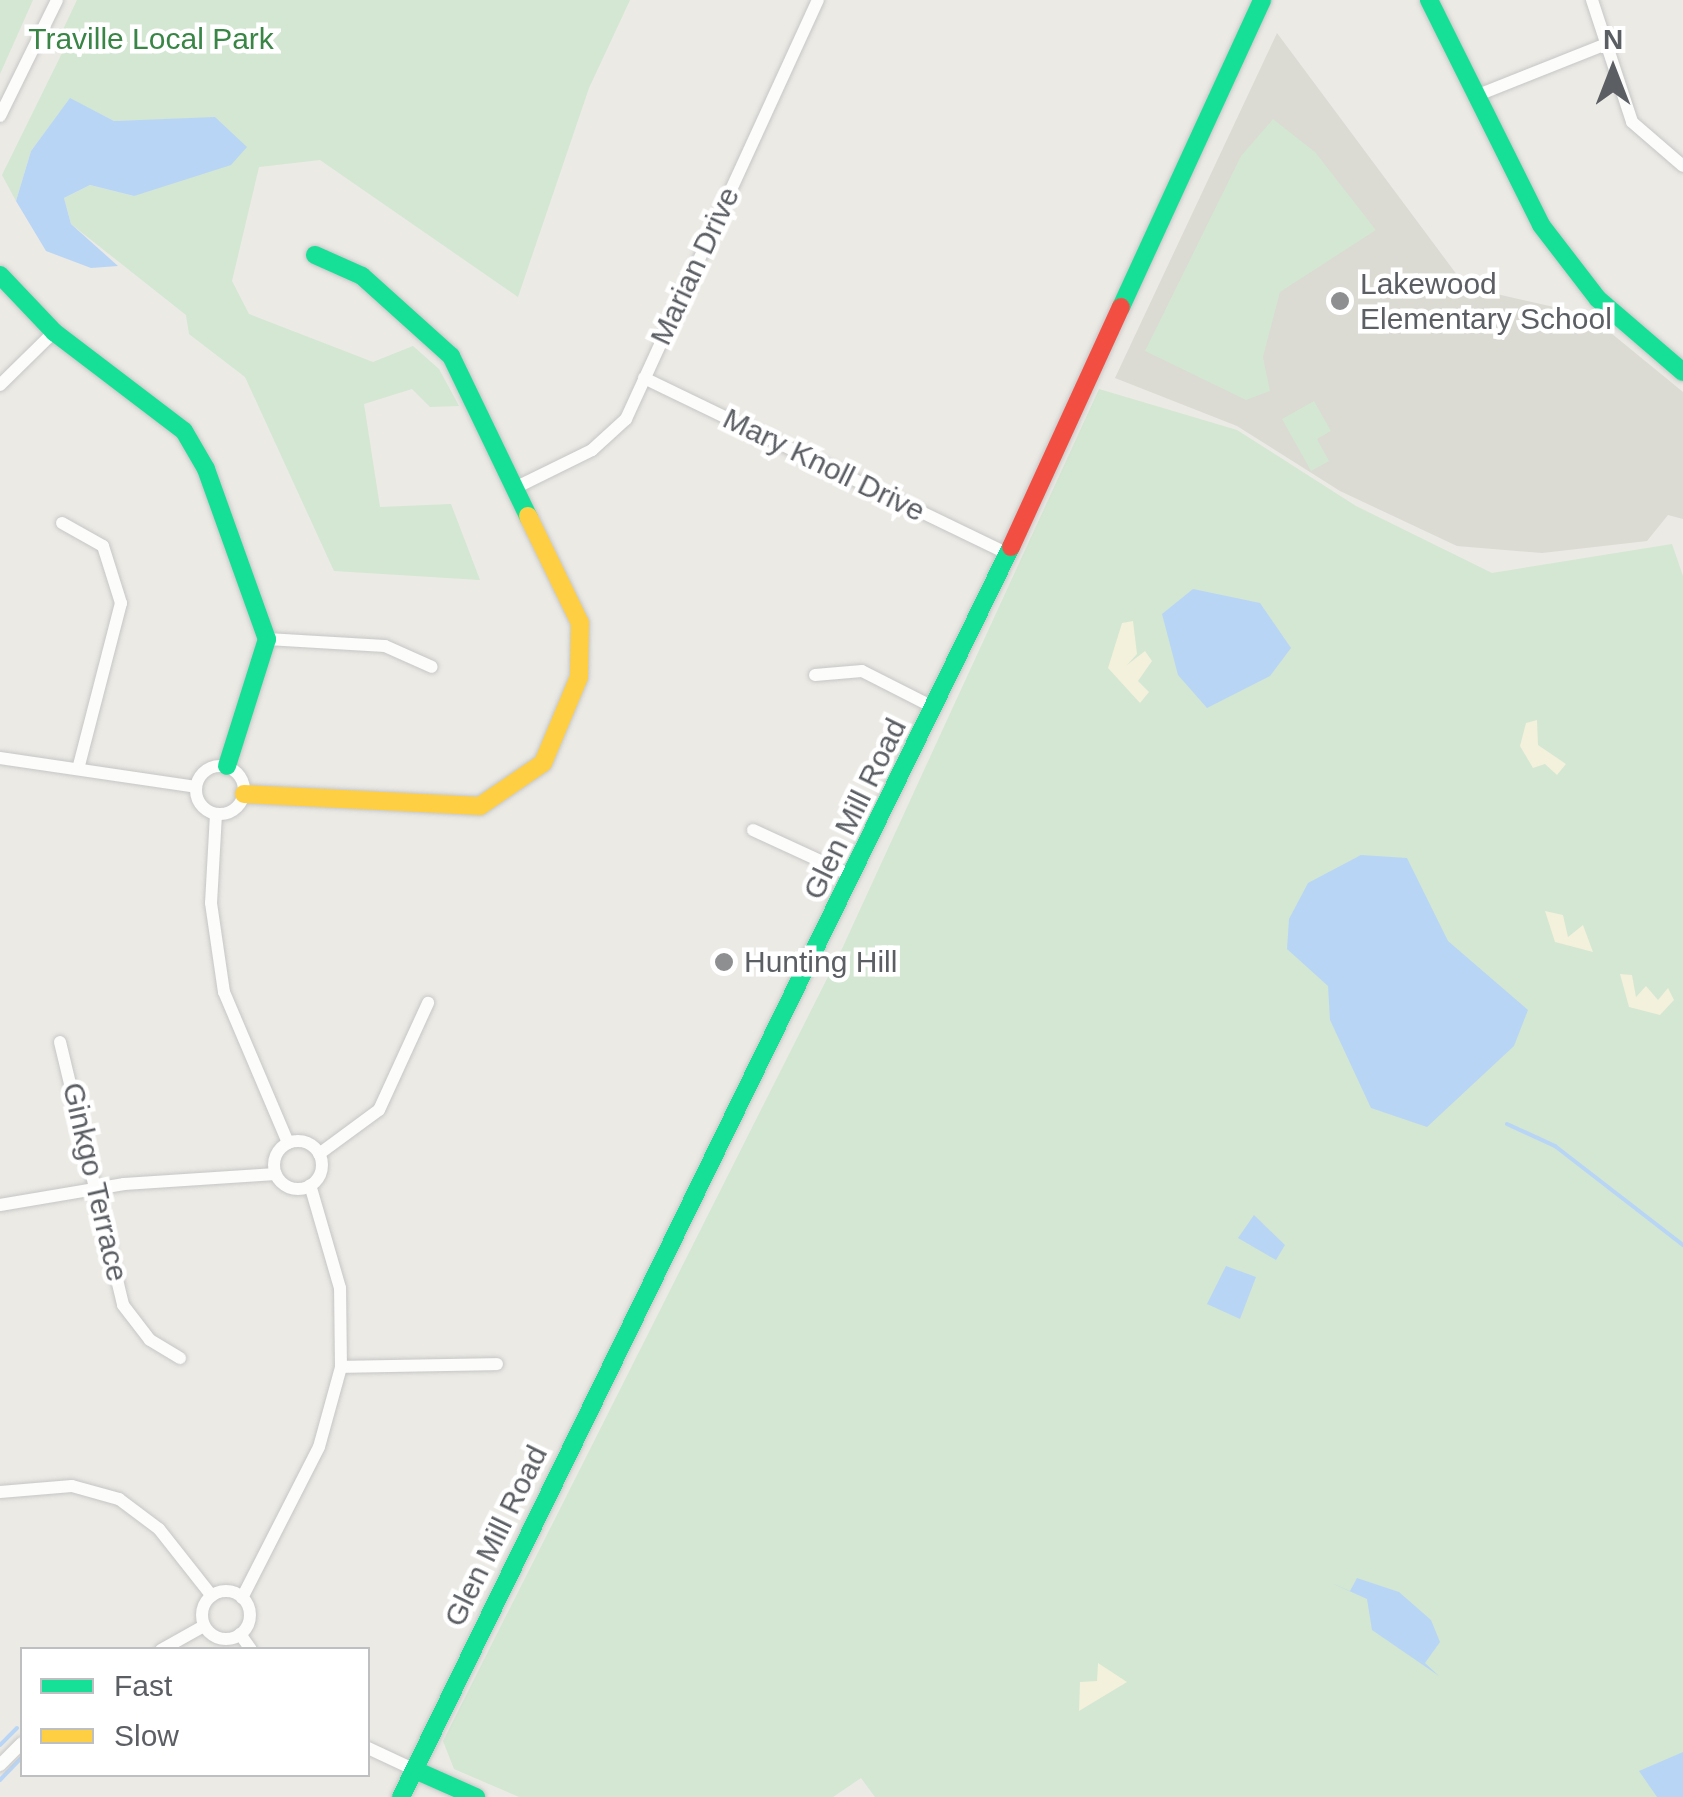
<!DOCTYPE html>
<style>
body{margin:0}
#map{position:relative;width:1683px;height:1797px;overflow:hidden;background:#ebeae5;font-family:Helvetica,sans-serif}
div>[style]{position:absolute}
.education>*{inset:0;background:#dbdad3}
.green>*{inset:0;background:#d3e7d3}
.sand>*{inset:0;background:#f3f0db}
.water>*{inset:0;background:#b9d5f5}
.stream>*{height:4px;margin:-2px;padding:0 2px;transform-origin:2px;border-radius:2px;background:#b9d5f5}
.roads{filter:drop-shadow(0 0 2px #c6c6c6) drop-shadow(0 0 2px #c6c6c6)}
.street>*{height:12px;margin:-6px;padding:0 6px;transform-origin:6px;border-radius:6px;background:#fcfcfb}
.street>.ring{margin:-6px;padding:0;box-sizing:content-box;background:none;border:12px solid #fcfcfb;border-radius:50%}
.fast>*{height:18px;margin:-9px;padding:0 9px;transform-origin:9px;border-radius:9px;background:#16e098}
.slow>*{height:18px;margin:-9px;padding:0 9px;transform-origin:9px;border-radius:9px;background:#ffcf43}
.jam>*{height:18px;margin:-9px;padding:0 9px;transform-origin:9px;border-radius:9px;background:#f24e42}
.dots>*{width:28px;height:28px;translate:-50% -50%;box-sizing:border-box;border:5px solid #fff;border-radius:50%}
span{translate:-50% -50%;white-space:nowrap;text-align:center;line-height:1.15;-webkit-text-stroke:9px #fff;paint-order:stroke}
.park-label{font-size:30px;color:#388545}
.street-label{font-size:30px;color:#5b5e63}
.poi-label{font-size:30px;color:#5b5e63}
.left{translate:0 -50%;text-align:left}
.legend{position:absolute;left:20px;top:1647px;width:350px;height:130px;box-sizing:border-box;background:#fff;border:2px solid #bdbfc1;margin:0;padding:12px 18px;list-style:none;font-size:30px;color:#5b5e63}
.legend li{display:flex;align-items:center;gap:20px;height:50px}
.legend b{width:50px;border:2px solid #bdbfc1}
.north{position:absolute;left:1563px;top:20px;width:100px;height:100px;-webkit-text-stroke:8px #fff;paint-order:stroke;rotate:0deg;font-size:28px;font-weight:700;line-height:40px;text-align:center;color:#5b5e63}
.north::after{content:'';display:block;margin:auto;width:35px;height:45px;background:#5b5e63;clip-path:polygon(50% 0,100% 100%,50% 72%,0 100%)}
</style>
<div id="map">
<div class="education">
<i style="clip-path:polygon(1277px 33px,1466px 287px,1589px 315px,1683px 392px,1683px 519px,1668px 515px,1647px 541px,1542px 553px,1457px 546px,1340px 491px,1237px 426px,1115px 378px)"></i>
</div>
<div class="green">
<i style="clip-path:polygon(0 0,33px 0,0 74px)"></i>
<i style="clip-path:polygon(77px 0,630px 0,589px 88px,518px 297px,320px 160px,259px 167px,232px 281px,249px 314px,373px 362px,413px 346px,439px 369px,459px 406px,430px 407px,412px 389px,364px 404px,380px 507px,451px 504px,480px 580px,334px 571px,245px 377px,189px 334px,186px 315px,71px 224px,64px 198px,90px 185px,134px 196px,216px 118px,114px 121px,70px 99px,31px 151px,16px 201px,2px 175px,67px 43px,59px 38px)"></i>
<i style="clip-path:polygon(1273px 119px,1315px 152px,1376px 230px,1280px 292px,1263px 357px,1270px 391px,1246px 400px,1145px 351px,1241px 156px)"></i>
<i style="clip-path:polygon(1099px 389px,1237px 430px,1356px 506px,1492px 573px,1672px 544px,1683px 576px,1683px 1797px,875px 1797px,861px 1778px,833px 1797px,519px 1797px,454px 1769px,443px 1741px,841px 951px)"></i>
<i style="clip-path:polygon(1314px 401px,1331px 431px,1317px 439px,1329px 461px,1311px 471px,1282px 419px)"></i>
</div>
<div class="sand">
<i style="clip-path:polygon(1133px 621px,1137px 654px,1127px 665px,1145px 651px,1152px 661px,1138px 681px,1149px 692px,1140px 703px,1108px 668px,1122px 623px)"></i>
<i style="clip-path:polygon(1537px 720px,1538px 745px,1566px 764px,1557px 775px,1545px 764px,1533px 768px,1520px 746px,1526px 723px)"></i>
<i style="clip-path:polygon(1545px 911px,1563px 915px,1568px 937px,1583px 925px,1593px 952px,1555px 942px)"></i>
<i style="clip-path:polygon(1620px 974px,1632px 975px,1636px 997px,1646px 986px,1658px 1000px,1668px 988px,1674px 1000px,1660px 1015px,1629px 1007px)"></i>
<i style="clip-path:polygon(1098px 1663px,1127px 1682px,1079px 1711px,1080px 1682px,1097px 1681px)"></i>
</div>
<div class="water">
<i style="clip-path:polygon(70px 98px,114px 121px,215px 117px,247px 147px,231px 165px,134px 196px,90px 185px,64px 198px,71px 224px,118px 266px,91px 268px,46px 251px,16px 201px,31px 151px)"></i>
<i style="clip-path:polygon(1193px 589px,1260px 603px,1291px 648px,1270px 676px,1207px 708px,1178px 675px,1162px 614px)"></i>
<i style="clip-path:polygon(1361px 855px,1407px 858px,1448px 941px,1528px 1010px,1514px 1046px,1427px 1127px,1371px 1108px,1330px 1020px,1328px 986px,1287px 949px,1289px 919px,1308px 883px)"></i>
<i style="clip-path:polygon(1254px 1215px,1285px 1245px,1276px 1260px,1238px 1238px)"></i>
<i style="clip-path:polygon(1226px 1266px,1256px 1277px,1240px 1319px,1207px 1304px)"></i>
<i style="clip-path:polygon(1357px 1578px,1399px 1592px,1431px 1620px,1440px 1642px,1425px 1663px,1439px 1676px,1372px 1630px,1367px 1599px,1329px 1582px,1350px 1591px)"></i>
<i style="clip-path:polygon(1683px 1752px,1683px 1797px,1657px 1797px,1639px 1771px)"></i>
</div>
<div class="stream">
<i style="left:1507px;top:1124px;width:53px;rotate:24.6deg"></i>
<i style="left:1555px;top:1146px;width:162px;rotate:37.7deg"></i>
<i style="left:0;top:1745px;width:24px;rotate:-45deg"></i>
<i style="left:0;top:1780px;width:32px;rotate:-46deg"></i>
</div>
<div class="roads">
<div class="street">
<i style="left:1592px;top:0;width:128px;rotate:71.8deg"></i>
<i style="left:1632px;top:122px;width:67px;rotate:40.8deg"></i>
<i style="left:1478px;top:95px;width:138px;rotate:-21.7deg"></i>
<i style="left:0;top:116px;width:129px;rotate:-63.8deg"></i>
<i style="left:644px;top:378px;width:400px;rotate:25.8deg"></i>
<i style="left:0;top:385px;width:76px;rotate:-44.5deg"></i>
<i style="left:521px;top:485px;width:79px;rotate:-26.2deg"></i>
<i style="left:592px;top:450px;width:46px;rotate:-42.4deg"></i>
<i style="left:626px;top:419px;width:461px;rotate:-65.4deg"></i>
<i style="left:62px;top:523px;width:47px;rotate:29.3deg"></i>
<i style="left:103px;top:546px;width:60px;rotate:72.5deg"></i>
<i style="left:121px;top:603px;width:171px;rotate:104.5deg"></i>
<i style="left:267px;top:639px;width:118px;rotate:3.4deg"></i>
<i style="left:385px;top:646px;width:51px;rotate:24.1deg"></i>
<i style="left:815px;top:675px;width:47px;rotate:-4.9deg"></i>
<i style="left:862px;top:671px;width:82px;rotate:26.9deg"></i>
<i style="left:0;top:758px;width:198px;rotate:8.4deg"></i>
<i class="ring" style="left:196px;top:766px;width:36px;height:36px"></i>
<i style="left:216px;top:814px;width:89px;rotate:93.2deg"></i>
<i style="left:211px;top:903px;width:90px;rotate:81.7deg"></i>
<i style="left:224px;top:992px;width:164px;rotate:67deg"></i>
<i style="left:753px;top:830px;width:110px;rotate:24.7deg"></i>
<i style="left:60px;top:1042px;width:270px;rotate:76.5deg"></i>
<i style="left:123px;top:1305px;width:44px;rotate:52.4deg"></i>
<i style="left:150px;top:1340px;width:35px;rotate:31deg"></i>
<i class="ring" style="left:274px;top:1141px;width:36px;height:36px"></i>
<i style="left:319px;top:1154px;width:74px;rotate:-36.3deg"></i>
<i style="left:379px;top:1110px;width:118px;rotate:-65.4deg"></i>
<i style="left:0;top:1205px;width:126px;rotate:-9.6deg"></i>
<i style="left:124px;top:1184px;width:152px;rotate:-3.8deg"></i>
<i style="left:341px;top:1367px;width:156px;rotate:-1.1deg"></i>
<i style="left:0;top:1492px;width:72px;rotate:-4.8deg"></i>
<i style="left:72px;top:1486px;width:49px;rotate:15.5deg"></i>
<i style="left:119px;top:1499px;width:50px;rotate:36.9deg"></i>
<i style="left:159px;top:1529px;width:85px;rotate:51.7deg"></i>
<i class="ring" style="left:202px;top:1591px;width:36px;height:36px"></i>
<i style="left:242px;top:1598px;width:169px;rotate:-63deg"></i>
<i style="left:319px;top:1447px;width:83px;rotate:-74.6deg"></i>
<i style="left:341px;top:1367px;width:79px;rotate:-90.7deg"></i>
<i style="left:340px;top:1288px;width:107px;rotate:-106.2deg"></i>
<i style="left:240px;top:1634px;width:19px;rotate:55deg"></i>
<i style="left:161px;top:1650px;width:49px;rotate:-29.2deg"></i>
<i style="left:368px;top:1748px;width:52px;rotate:25.1deg"></i>
<i style="left:0;top:1765px;width:31px;rotate:-45deg"></i>
</div>
<div class="fast">
<i style="left:1429px;top:0;width:251px;rotate:63.5deg"></i>
<i style="left:1541px;top:225px;width:93px;rotate:52.4deg"></i>
<i style="left:1598px;top:299px;width:112px;rotate:40.7deg"></i>
<i style="left:315px;top:255px;width:51px;rotate:24.1deg"></i>
<i style="left:362px;top:276px;width:120px;rotate:42deg"></i>
<i style="left:451px;top:356px;width:178px;rotate:64.3deg"></i>
<i style="left:0;top:275px;width:79px;rotate:46.5deg"></i>
<i style="left:54px;top:332px;width:163px;rotate:37.3deg"></i>
<i style="left:184px;top:431px;width:44px;rotate:59.9deg"></i>
<i style="left:206px;top:469px;width:181px;rotate:70.3deg"></i>
<i style="left:267px;top:639px;width:133px;rotate:107.5deg"></i>
<i style="left:1121px;top:307px;width:338px;rotate:-65.3deg"></i>
<i style="left:415px;top:1770px;width:67px;rotate:23.9deg"></i>
<i style="left:401px;top:1797px;width:1391px;rotate:-63.99deg"></i>
</div>
<div class="slow">
<i style="left:244px;top:794px;width:236px;rotate:2.9deg"></i>
<i style="left:480px;top:806px;width:76px;rotate:-34.3deg"></i>
<i style="left:543px;top:763px;width:93px;rotate:-67.3deg"></i>
<i style="left:579px;top:677px;width:54px;rotate:-88.9deg"></i>
<i style="left:580px;top:623px;width:119px;rotate:-115.9deg"></i>
</div>
<div class="jam">
<i style="left:1011px;top:547px;width:264px;rotate:-65.4deg"></i>
</div>
</div>
<div class="dots">
<i style="left:1340px;top:301px;background:#8d8f90"></i>
<i style="left:724px;top:962px;background:#8d8f90"></i>
</div>
<div class="park-label">
<span style="left:151px;top:39px">Traville Local Park</span>
</div>
<div class="street-label">
<span style="left:695px;top:266px;rotate:-65deg">Marian Drive</span>
<span style="left:824px;top:465px;rotate:26deg">Mary Knoll Drive</span>
<span style="left:855px;top:809px;rotate:-64deg">Glen Mill Road</span>
<span style="left:95px;top:1182px;rotate:77deg">Ginkgo Terrace</span>
<span style="left:496px;top:1536px;rotate:-64deg">Glen Mill Road</span>
</div>
<div class="poi-label">
<span class="left" style="left:1360px;top:301px">Lakewood<br>Elementary School</span>
<span class="left" style="left:744px;top:962px">Hunting Hill</span>
</div>
<ul class="legend">
<li><b style="height:12px;background:#16e098"></b>Fast</li>
<li><b style="height:12px;background:#ffcf43"></b>Slow</li>
</ul>
<div class="north">N</div>
</div>
